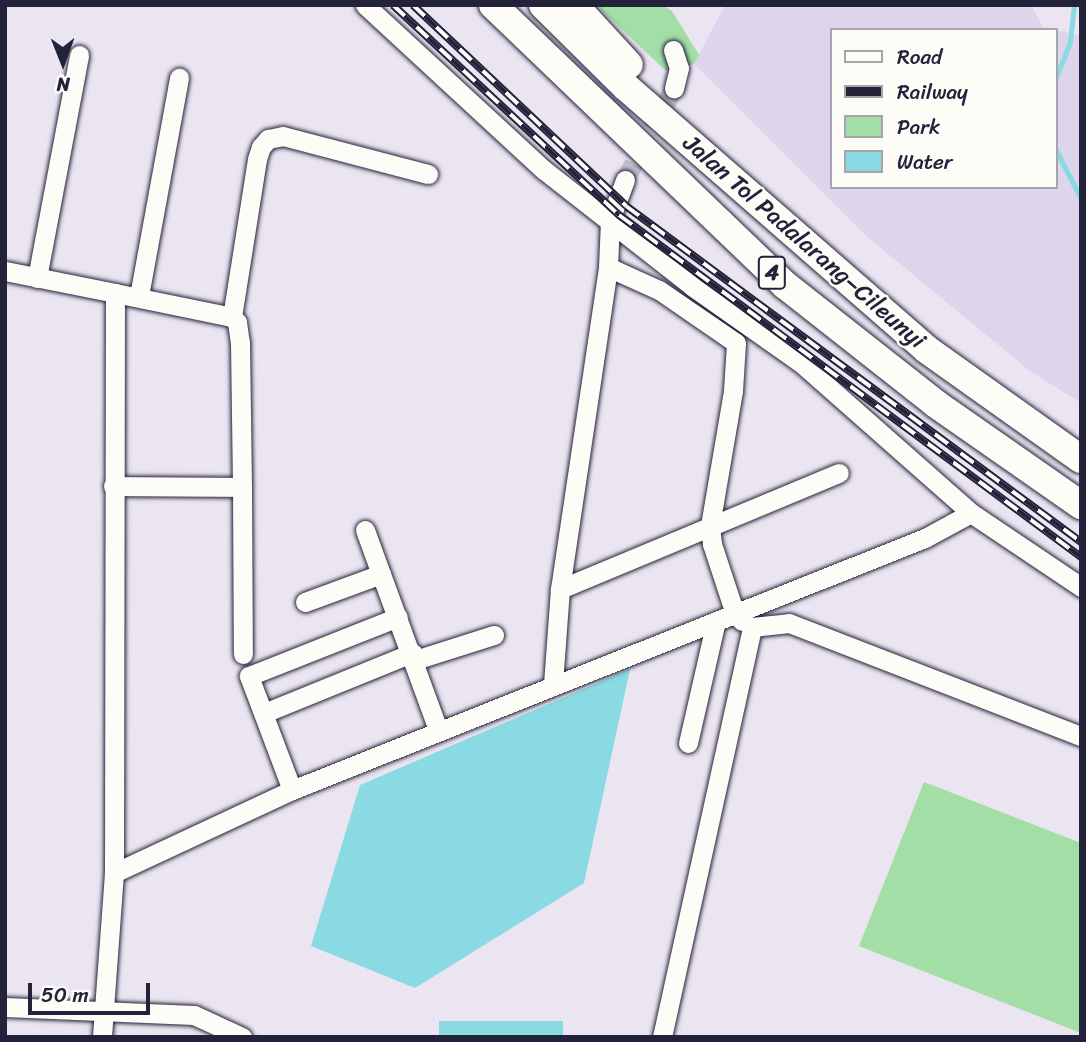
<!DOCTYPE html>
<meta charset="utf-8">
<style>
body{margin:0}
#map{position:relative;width:1086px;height:1042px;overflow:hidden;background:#eae5f0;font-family:Sriracha,sans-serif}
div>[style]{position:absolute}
.built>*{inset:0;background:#dcd5ec}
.green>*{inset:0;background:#a2dea5}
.water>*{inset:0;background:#89dae2;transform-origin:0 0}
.stream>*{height:5px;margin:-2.5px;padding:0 2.5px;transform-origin:2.5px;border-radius:2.5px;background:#89dae2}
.minor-tunnel>*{height:19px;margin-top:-9.5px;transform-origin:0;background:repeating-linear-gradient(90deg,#c2becc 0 19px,transparent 0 29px)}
.roads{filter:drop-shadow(0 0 2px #22223b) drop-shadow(0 0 2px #22223b)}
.minor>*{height:19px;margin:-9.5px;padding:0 9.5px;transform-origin:9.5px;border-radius:9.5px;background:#fdfcf7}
.highway>*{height:28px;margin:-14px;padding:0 14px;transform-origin:14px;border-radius:14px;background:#fdfcf7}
.rail>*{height:8px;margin-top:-4px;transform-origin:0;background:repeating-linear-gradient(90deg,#fdfcf7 0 16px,#22223b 0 32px);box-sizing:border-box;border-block:2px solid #22223b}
span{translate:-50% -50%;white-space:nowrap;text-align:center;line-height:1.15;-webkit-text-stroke:5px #fdfcf7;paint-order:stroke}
.shield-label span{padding:2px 5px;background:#fdfcf7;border:2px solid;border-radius:5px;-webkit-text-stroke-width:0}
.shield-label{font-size:23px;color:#22223b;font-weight:700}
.street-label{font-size:24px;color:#22223b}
.frame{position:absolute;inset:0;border:7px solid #22223b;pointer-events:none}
.legend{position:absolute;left:830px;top:28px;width:228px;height:161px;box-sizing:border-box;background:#fdfcf7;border:2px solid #a5a5ac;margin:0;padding:9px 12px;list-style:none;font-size:21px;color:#22223b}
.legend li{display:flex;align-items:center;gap:14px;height:35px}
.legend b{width:35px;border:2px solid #a5a5ac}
.north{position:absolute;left:28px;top:28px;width:70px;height:70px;-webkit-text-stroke:5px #fdfcf7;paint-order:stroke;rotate:179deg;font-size:19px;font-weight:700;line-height:28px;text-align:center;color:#22223b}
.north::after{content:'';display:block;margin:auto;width:24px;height:32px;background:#22223b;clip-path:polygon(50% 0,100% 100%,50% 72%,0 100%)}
.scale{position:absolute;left:28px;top:983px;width:122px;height:32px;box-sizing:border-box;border:4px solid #22223b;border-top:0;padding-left:9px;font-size:21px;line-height:24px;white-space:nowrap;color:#22223b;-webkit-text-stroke:5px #fdfcf7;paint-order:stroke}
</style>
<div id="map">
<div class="built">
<i style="clip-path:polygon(725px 5px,1031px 5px,1043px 27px,1056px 30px,832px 30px,832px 187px,1056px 187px,1056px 30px,1081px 36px,1081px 403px,1030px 371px,865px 235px,694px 64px)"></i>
</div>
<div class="green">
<i style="clip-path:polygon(596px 5px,662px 5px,672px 11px,699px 55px,694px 64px,665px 70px)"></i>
<i style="clip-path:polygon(924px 782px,1081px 843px,1081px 1033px,859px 946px)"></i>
</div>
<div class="water">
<i style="clip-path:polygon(630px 669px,584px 883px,415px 988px,311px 946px,360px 785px)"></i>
<i style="left:563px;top:1021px;width:16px;height:124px;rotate:90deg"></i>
</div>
<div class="stream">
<i style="left:1056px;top:77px;width:38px;rotate:-68deg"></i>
<i style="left:1070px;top:42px;width:37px;rotate:-84deg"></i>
<i style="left:1056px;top:150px;width:55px;rotate:63deg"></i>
</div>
<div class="minor-tunnel">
<i style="left:625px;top:180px;width:104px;rotate:-62deg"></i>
</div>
<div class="roads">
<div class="minor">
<i style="left:365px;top:5px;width:243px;rotate:42.7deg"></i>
<i style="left:544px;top:170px;width:189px;rotate:38.1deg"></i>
<i style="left:693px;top:287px;width:132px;rotate:35.1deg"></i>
<i style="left:801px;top:363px;width:227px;rotate:41.4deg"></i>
<i style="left:673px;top:50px;width:19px;rotate:72deg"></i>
<i style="left:679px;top:68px;width:21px;rotate:104deg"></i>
<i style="left:625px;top:180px;width:43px;rotate:110.6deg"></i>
<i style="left:610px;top:220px;width:47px;rotate:92.4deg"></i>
<i style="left:608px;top:267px;width:56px;rotate:24.3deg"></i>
<i style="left:659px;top:290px;width:93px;rotate:34.5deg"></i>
<i style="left:736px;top:343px;width:48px;rotate:93.6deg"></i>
<i style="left:733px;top:391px;width:136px;rotate:99.7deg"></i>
<i style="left:710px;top:525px;width:19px;rotate:84deg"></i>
<i style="left:712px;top:544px;width:74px;rotate:71.8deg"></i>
<i style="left:735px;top:614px;width:10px;rotate:45deg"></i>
<i style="left:5px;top:271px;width:112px;rotate:11.3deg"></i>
<i style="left:115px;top:293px;width:580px;rotate:90.1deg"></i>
<i style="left:114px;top:873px;width:164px;rotate:94.2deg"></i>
<i style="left:37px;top:278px;width:227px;rotate:-79.3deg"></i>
<i style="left:115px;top:293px;width:119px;rotate:11.6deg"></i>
<i style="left:232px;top:317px;width:7px;rotate:45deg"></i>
<i style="left:237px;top:322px;width:21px;rotate:82deg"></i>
<i style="left:240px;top:343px;width:144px;rotate:89.2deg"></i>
<i style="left:139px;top:296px;width:222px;rotate:-79.6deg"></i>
<i style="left:232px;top:317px;width:160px;rotate:-81deg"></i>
<i style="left:257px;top:159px;width:13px;rotate:-72deg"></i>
<i style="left:261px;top:147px;width:11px;rotate:-49deg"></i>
<i style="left:268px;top:139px;width:15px;rotate:-11deg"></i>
<i style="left:283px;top:136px;width:150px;rotate:14.7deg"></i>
<i style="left:113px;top:486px;width:129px;rotate:0.4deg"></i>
<i style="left:242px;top:487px;width:167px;rotate:89.7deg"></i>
<i style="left:365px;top:530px;width:47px;rotate:70deg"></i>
<i style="left:560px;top:589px;width:302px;rotate:-22.6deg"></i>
<i style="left:305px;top:602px;width:81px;rotate:-20.2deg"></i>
<i style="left:381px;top:574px;width:166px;rotate:69.9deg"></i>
<i style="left:415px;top:660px;width:83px;rotate:-17.6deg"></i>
<i style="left:553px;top:684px;width:95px;rotate:-85.8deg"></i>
<i style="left:560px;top:589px;width:326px;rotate:-81.5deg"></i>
<i style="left:264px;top:713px;width:160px;rotate:-22.1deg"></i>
<i style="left:688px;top:743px;width:125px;rotate:-77.1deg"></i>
<i style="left:292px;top:790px;width:122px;rotate:-110.7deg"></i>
<i style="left:249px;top:676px;width:160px;rotate:-21.6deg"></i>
<i style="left:114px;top:873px;width:196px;rotate:-25deg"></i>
<i style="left:292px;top:790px;width:681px;rotate:-21.71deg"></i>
<i style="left:925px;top:538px;width:52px;rotate:-28.5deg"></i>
<i style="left:971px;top:513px;width:133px;rotate:33.9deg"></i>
<i style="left:5px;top:1007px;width:189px;rotate:2.4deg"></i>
<i style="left:194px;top:1015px;width:53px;rotate:24.6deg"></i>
<i style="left:662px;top:1037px;width:420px;rotate:-77.6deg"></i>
<i style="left:752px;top:627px;width:37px;rotate:-6deg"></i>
<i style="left:789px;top:623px;width:313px;rotate:21.2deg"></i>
</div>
<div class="highway">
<i style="left:493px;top:5px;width:405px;rotate:43.8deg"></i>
<i style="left:785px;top:285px;width:192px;rotate:38.2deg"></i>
<i style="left:936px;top:404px;width:177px;rotate:34.9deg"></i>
<i style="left:543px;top:5px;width:117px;rotate:44.7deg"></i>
<i style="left:626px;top:87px;width:398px;rotate:41.1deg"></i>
<i style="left:926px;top:349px;width:190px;rotate:35.4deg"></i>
<i style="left:574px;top:5px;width:81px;rotate:47.5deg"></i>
</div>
</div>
<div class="rail">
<i style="left:393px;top:5px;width:309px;rotate:42.9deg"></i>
<i style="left:619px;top:215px;width:575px;rotate:36.51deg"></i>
<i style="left:413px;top:5px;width:293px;rotate:43.3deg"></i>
<i style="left:626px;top:206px;width:566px;rotate:36.44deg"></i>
</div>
<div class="shield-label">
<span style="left:772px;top:273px">4</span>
</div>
<div class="street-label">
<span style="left:804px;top:242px;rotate:41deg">Jalan Tol Padalarang–Cileunyi</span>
</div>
<div class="frame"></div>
<ul class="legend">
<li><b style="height:9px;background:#fdfcf7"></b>Road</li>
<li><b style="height:9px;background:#22223b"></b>Railway</li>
<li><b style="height:19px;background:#a2dea5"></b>Park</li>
<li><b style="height:19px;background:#89dae2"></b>Water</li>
</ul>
<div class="north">N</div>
<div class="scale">50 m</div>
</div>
